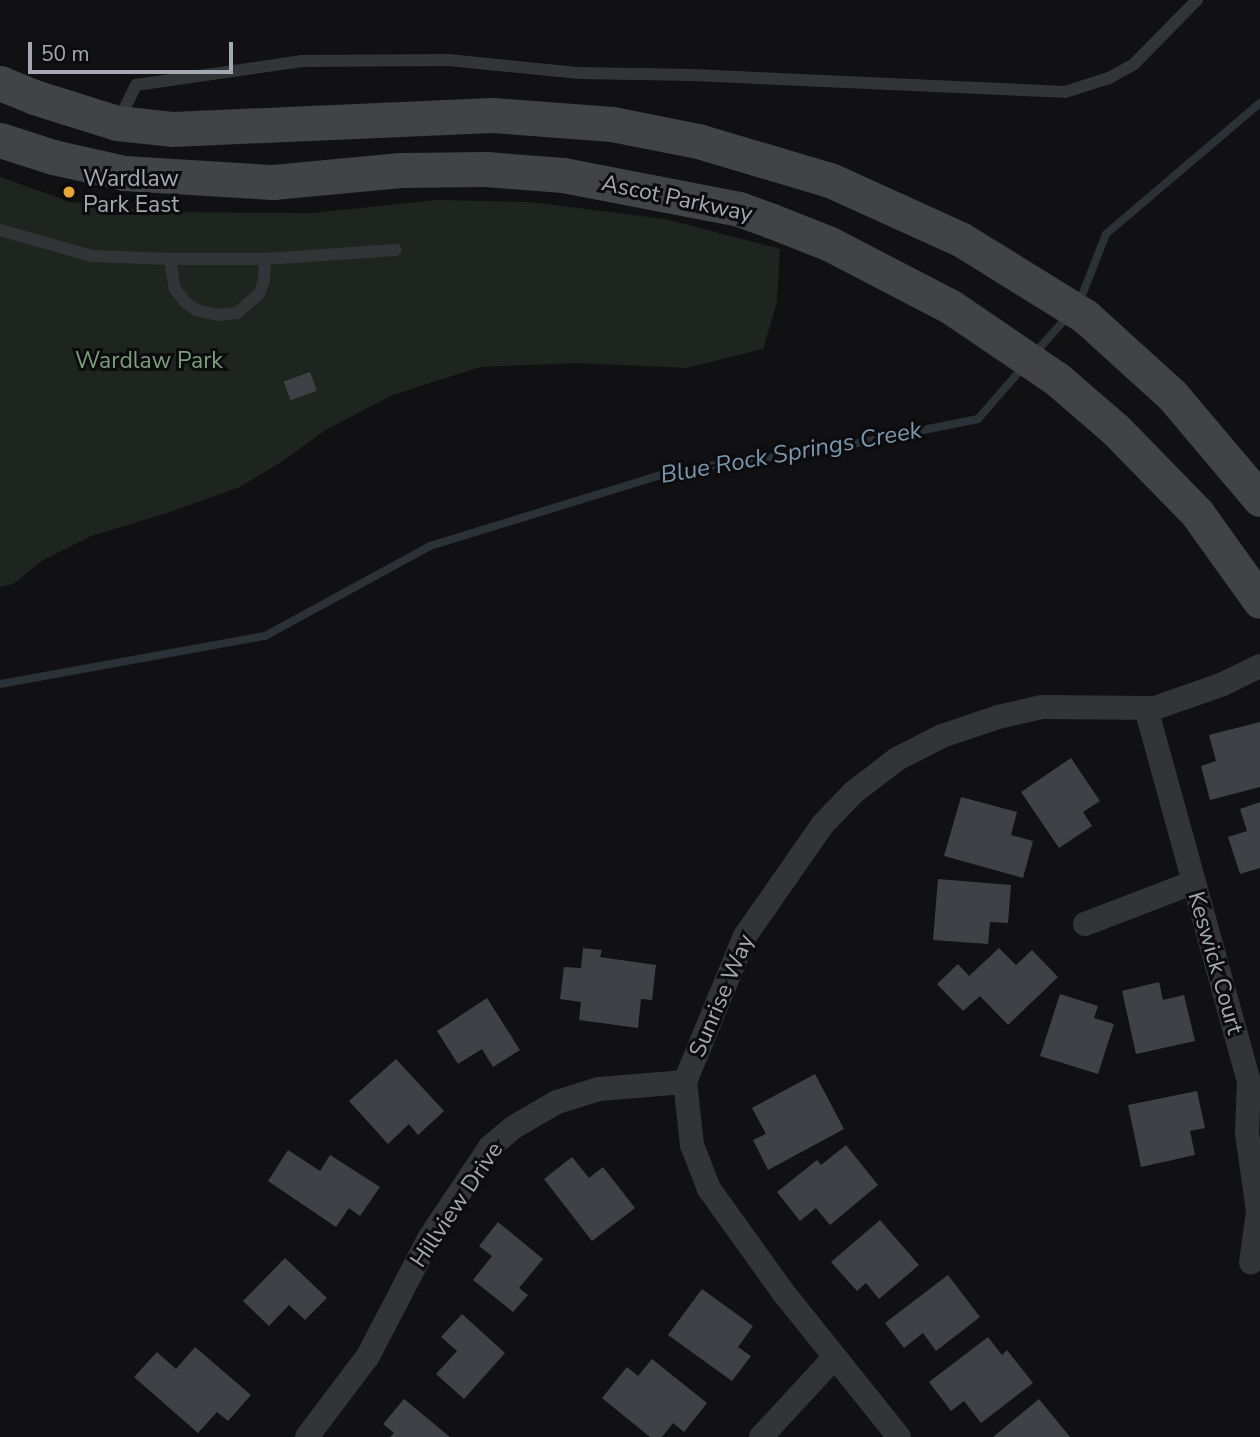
<!DOCTYPE html>
<style>
body{margin:0}
#map{position:relative;width:1260px;height:1437px;overflow:hidden;background:#111113;font-family:"Nunito Sans",sans-serif}
div>[style]{position:absolute}
.green>*{inset:0;background:#1e251e}
.stream>*{height:8px;margin:-4px;padding:0 4px;transform-origin:4px;border-radius:4px;background:#2a3238}
.building>*{inset:0;background:#404146;transform-origin:0 0}
.service>*{height:12px;margin:-6px;padding:0 6px;transform-origin:6px;border-radius:6px;background:#333438}
.minor>*{height:24px;margin:-12px;padding:0 12px;transform-origin:12px;border-radius:12px;background:#333438}
.secondary>*{height:35px;margin:-17.5px;padding:0 17.5px;transform-origin:17.5px;border-radius:17.5px;background:#414347}
.dots>*{width:19px;height:19px;translate:-50% -50%;box-sizing:border-box;border:4px solid #0c0c0e;border-radius:50%}
span{translate:-50% -50%;white-space:nowrap;text-align:center;line-height:1.15;-webkit-text-stroke:6px #0c0c0e;paint-order:stroke}
.poi-label{font-size:23px;color:#a3a9b3}
.left{translate:0 -50%;text-align:left}
.street-label{font-size:23px;color:#a3a9b3}
.park-label{font-size:23px;color:#7b9d7c}
.water-label{font-size:24px;color:#7b97ad;font-style:italic}
.scale{position:absolute;left:28px;top:42px;width:205px;height:32px;box-sizing:border-box;border:4px solid #a3a9b3;border-top:0;padding-left:9px;font-size:21px;line-height:24px;white-space:nowrap;color:#a3a9b3;-webkit-text-stroke:5px #0c0c0e;paint-order:stroke}
</style>
<div id="map">
<div class="green">
<i style="clip-path:polygon(0 177px,71px 202px,157px 212px,312px 213px,437px 200px,530px 202px,665px 219px,780px 249px,777px 302px,763px 349px,686px 368px,577px 363px,480px 367px,393px 395px,327px 429px,281px 462px,240px 487px,164px 514px,91px 536px,43px 560px,13px 584px,0 587px)"></i>
</div>
<div class="stream">
<i style="left:1079px;top:303px;width:74px;rotate:-68.6deg"></i>
<i style="left:1106px;top:234px;width:202px;rotate:-40.4deg"></i>
<i style="left:1035px;top:353px;width:50px;rotate:-48.3deg"></i>
<i style="left:0;top:684px;width:269px;rotate:-10.3deg"></i>
<i style="left:265px;top:636px;width:188px;rotate:-28.6deg"></i>
<i style="left:430px;top:546px;width:255px;rotate:-17.1deg"></i>
<i style="left:674px;top:471px;width:161px;rotate:-8.2deg"></i>
<i style="left:833px;top:448px;width:148px;rotate:-11.3deg"></i>
<i style="left:978px;top:419px;width:70px;rotate:-49deg"></i>
</div>
<div class="building">
<i style="left:310px;top:372px;width:20px;height:28px;rotate:70deg"></i>
<i style="clip-path:polygon(1260px 722px,1260px 787px,1210px 800px,1201px 766px,1216px 761px,1209px 735px)"></i>
<i style="clip-path:polygon(1071px 758px,1100px 801px,1083px 812px,1092px 826px,1059px 848px,1021px 792px)"></i>
<i style="clip-path:polygon(961px 797px,1017px 812px,1011px 835px,1033px 841px,1023px 878px,944px 856px)"></i>
<i style="clip-path:polygon(1260px 802px,1260px 868px,1240px 874px,1228px 837px,1247px 831px,1240px 809px)"></i>
<i style="clip-path:polygon(938px 879px,1011px 885px,1008px 923px,990px 922px,988px 944px,933px 940px)"></i>
<i style="clip-path:polygon(583px 948px,602px 950px,600px 957px,656px 965px,652px 1000px,641px 999px,638px 1028px,579px 1020px,581px 1002px,560px 999px,564px 967px,581px 968px)"></i>
<i style="clip-path:polygon(999px 948px,1016px 965px,1032px 950px,1058px 977px,1008px 1025px,980px 996px,963px 1011px,937px 984px,958px 964px,969px 976px)"></i>
<i style="clip-path:polygon(1159px 982px,1163px 1000px,1184px 995px,1195px 1041px,1136px 1054px,1122px 991px)"></i>
<i style="clip-path:polygon(1060px 994px,1098px 1006px,1094px 1018px,1114px 1024px,1098px 1074px,1040px 1056px)"></i>
<i style="clip-path:polygon(487px 998px,520px 1050px,493px 1067px,482px 1049px,458px 1064px,437px 1031px)"></i>
<i style="clip-path:polygon(396px 1059px,444px 1111px,418px 1135px,409px 1124px,388px 1144px,349px 1101px)"></i>
<i style="clip-path:polygon(815px 1074px,844px 1129px,768px 1170px,753px 1140px,766px 1134px,752px 1108px)"></i>
<i style="clip-path:polygon(1197px 1091px,1205px 1128px,1190px 1131px,1195px 1155px,1141px 1167px,1128px 1105px)"></i>
<i style="clip-path:polygon(846px 1145px,878px 1185px,830px 1225px,816px 1208px,800px 1221px,777px 1192px,817px 1160px,821px 1165px)"></i>
<i style="clip-path:polygon(288px 1150px,320px 1171px,330px 1155px,380px 1187px,360px 1216px,349px 1208px,336px 1227px,268px 1181px)"></i>
<i style="clip-path:polygon(572px 1157px,589px 1178px,603px 1167px,635px 1208px,592px 1241px,544px 1179px)"></i>
<i style="clip-path:polygon(880px 1220px,919px 1265px,879px 1299px,866px 1283px,857px 1291px,831px 1262px)"></i>
<i style="clip-path:polygon(498px 1222px,543px 1259px,519px 1288px,528px 1295px,513px 1312px,473px 1280px,492px 1256px,479px 1246px)"></i>
<i style="clip-path:polygon(285px 1258px,327px 1298px,305px 1320px,289px 1305px,269px 1326px,243px 1301px)"></i>
<i style="clip-path:polygon(948px 1275px,980px 1317px,936px 1351px,923px 1333px,904px 1348px,885px 1323px)"></i>
<i style="clip-path:polygon(702px 1289px,753px 1326px,738px 1347px,751px 1356px,732px 1381px,668px 1335px)"></i>
<i style="clip-path:polygon(462px 1314px,505px 1353px,464px 1399px,436px 1374px,457px 1351px,441px 1337px)"></i>
<i style="clip-path:polygon(988px 1337px,1002px 1355px,1007px 1350px,1033px 1383px,981px 1423px,964px 1401px,951px 1411px,929px 1382px)"></i>
<i style="clip-path:polygon(195px 1347px,251px 1395px,228px 1421px,217px 1412px,198px 1433px,134px 1377px,157px 1352px,176px 1369px)"></i>
<i style="clip-path:polygon(652px 1359px,707px 1403px,684px 1432px,673px 1423px,662px 1437px,650px 1437px,602px 1398px,627px 1367px,638px 1376px)"></i>
<i style="clip-path:polygon(404px 1399px,450px 1437px,390px 1437px,394px 1433px,383px 1424px)"></i>
<i style="clip-path:polygon(1039px 1399px,1070px 1437px,993px 1437px)"></i>
</div>
<div class="service">
<i style="left:119px;top:120px;width:39px;rotate:-64deg"></i>
<i style="left:136px;top:85px;width:168px;rotate:-8.2deg"></i>
<i style="left:302px;top:61px;width:146px;rotate:-0.4deg"></i>
<i style="left:448px;top:60px;width:132px;rotate:5.7deg"></i>
<i style="left:579px;top:73px;width:114px;rotate:1deg"></i>
<i style="left:693px;top:75px;width:372px;rotate:2.6deg"></i>
<i style="left:1065px;top:92px;width:46px;rotate:-17.7deg"></i>
<i style="left:1109px;top:78px;width:29px;rotate:-29deg"></i>
<i style="left:1134px;top:64px;width:90px;rotate:-45.5deg"></i>
<i style="left:0;top:230px;width:96px;rotate:15.8deg"></i>
<i style="left:92px;top:256px;width:78px;rotate:2.2deg"></i>
<i style="left:170px;top:259px;width:30px;rotate:81deg"></i>
<i style="left:175px;top:289px;width:18px;rotate:52deg"></i>
<i style="left:186px;top:303px;width:12px;rotate:35deg"></i>
<i style="left:196px;top:310px;width:22px;rotate:13deg"></i>
<i style="left:217px;top:315px;width:20px;rotate:-6deg"></i>
<i style="left:237px;top:313px;width:29px;rotate:-41deg"></i>
<i style="left:259px;top:294px;width:14px;rotate:-69deg"></i>
<i style="left:264px;top:281px;width:22px;rotate:-87deg"></i>
<i style="left:265px;top:259px;width:131px;rotate:-3.9deg"></i>
<i style="left:170px;top:259px;width:95px"></i>
</div>
<div class="minor">
<i style="left:1146px;top:708px;width:387px;rotate:74.6deg"></i>
<i style="left:1249px;top:1081px;width:52px;rotate:92.2deg"></i>
<i style="left:1247px;top:1133px;width:79px;rotate:82deg"></i>
<i style="left:1258px;top:1211px;width:52px;rotate:97.7deg"></i>
<i style="left:1085px;top:924px;width:115px;rotate:-21deg"></i>
<i style="left:307px;top:1437px;width:101px;rotate:-53deg"></i>
<i style="left:368px;top:1356px;width:134px;rotate:-62.5deg"></i>
<i style="left:430px;top:1237px;width:108px;rotate:-56.3deg"></i>
<i style="left:490px;top:1147px;width:31px;rotate:-40deg"></i>
<i style="left:514px;top:1127px;width:50px;rotate:-30.2deg"></i>
<i style="left:557px;top:1102px;width:44px;rotate:-17.2deg"></i>
<i style="left:599px;top:1089px;width:86px;rotate:-4.7deg"></i>
<i style="left:761px;top:1437px;width:108px;rotate:-47.3deg"></i>
<i style="left:899px;top:1437px;width:186px;rotate:-128.7deg"></i>
<i style="left:783px;top:1292px;width:127px;rotate:-125.7deg"></i>
<i style="left:709px;top:1189px;width:47px;rotate:-111.1deg"></i>
<i style="left:692px;top:1145px;width:63px;rotate:-96.3deg"></i>
<i style="left:685px;top:1082px;width:158px;rotate:-67.7deg"></i>
<i style="left:745px;top:936px;width:136px;rotate:-55.1deg"></i>
<i style="left:823px;top:824px;width:45px;rotate:-45.9deg"></i>
<i style="left:854px;top:792px;width:54px;rotate:-37.5deg"></i>
<i style="left:897px;top:759px;width:51px;rotate:-27.1deg"></i>
<i style="left:942px;top:736px;width:59px;rotate:-18.7deg"></i>
<i style="left:998px;top:717px;width:45px;rotate:-12.8deg"></i>
<i style="left:1042px;top:707px;width:113px;rotate:0.5deg"></i>
<i style="left:1155px;top:708px;width:72px;rotate:-19.4deg"></i>
<i style="left:1223px;top:684px;width:41px;rotate:-25.9deg"></i>
</div>
<div class="secondary">
<i style="left:0;top:83px;width:37px;rotate:22deg"></i>
<i style="left:34px;top:97px;width:87px;rotate:17.4deg"></i>
<i style="left:117px;top:123px;width:55px;rotate:6.2deg"></i>
<i style="left:172px;top:129px;width:320px;rotate:-2.5deg"></i>
<i style="left:492px;top:115px;width:120px;rotate:4.3deg"></i>
<i style="left:612px;top:124px;width:88px;rotate:11.2deg"></i>
<i style="left:698px;top:141px;width:138px;rotate:16.5deg"></i>
<i style="left:830px;top:180px;width:145px;rotate:24.4deg"></i>
<i style="left:962px;top:240px;width:146px;rotate:31.8deg"></i>
<i style="left:1086px;top:317px;width:116px;rotate:42.2deg"></i>
<i style="left:1172px;top:395px;width:136px;rotate:49.8deg"></i>
<i style="left:0;top:140px;width:56px;rotate:17.8deg"></i>
<i style="left:53px;top:157px;width:73px;rotate:12.7deg"></i>
<i style="left:124px;top:173px;width:149px;rotate:3.5deg"></i>
<i style="left:273px;top:182px;width:128px;rotate:-5.4deg"></i>
<i style="left:400px;top:170px;width:86px;rotate:-0.7deg"></i>
<i style="left:486px;top:169px;width:77px;rotate:4.5deg"></i>
<i style="left:563px;top:175px;width:179px;rotate:10.9deg"></i>
<i style="left:739px;top:209px;width:35px;rotate:20deg"></i>
<i style="left:772px;top:221px;width:62px;rotate:21.6deg"></i>
<i style="left:830px;top:244px;width:136px;rotate:27.5deg"></i>
<i style="left:951px;top:307px;width:128px;rotate:34.2deg"></i>
<i style="left:1057px;top:379px;width:78px;rotate:40.8deg"></i>
<i style="left:1116px;top:430px;width:116px;rotate:45.7deg"></i>
<i style="left:1197px;top:513px;width:108px;rotate:54.4deg"></i>
</div>
<div class="dots">
<i style="left:69px;top:192px;background:#e8a534"></i>
</div>
<div class="poi-label">
<span class="left" style="left:83px;top:192px">Wardlaw<br>Park East</span>
</div>
<div class="street-label">
<span style="left:677px;top:199px;rotate:12deg">Ascot Parkway</span>
<span style="left:1215px;top:963px;rotate:74deg">Keswick Court</span>
<span style="left:722px;top:996px;rotate:-67deg">Sunrise Way</span>
<span style="left:457px;top:1205px;rotate:-56deg">Hillview Drive</span>
</div>
<div class="park-label">
<span style="left:149px;top:361px">Wardlaw Park</span>
</div>
<div class="water-label">
<span style="left:791px;top:453px;rotate:-10deg">Blue Rock Springs Creek</span>
</div>
<div class="scale">50 m</div>
</div>
